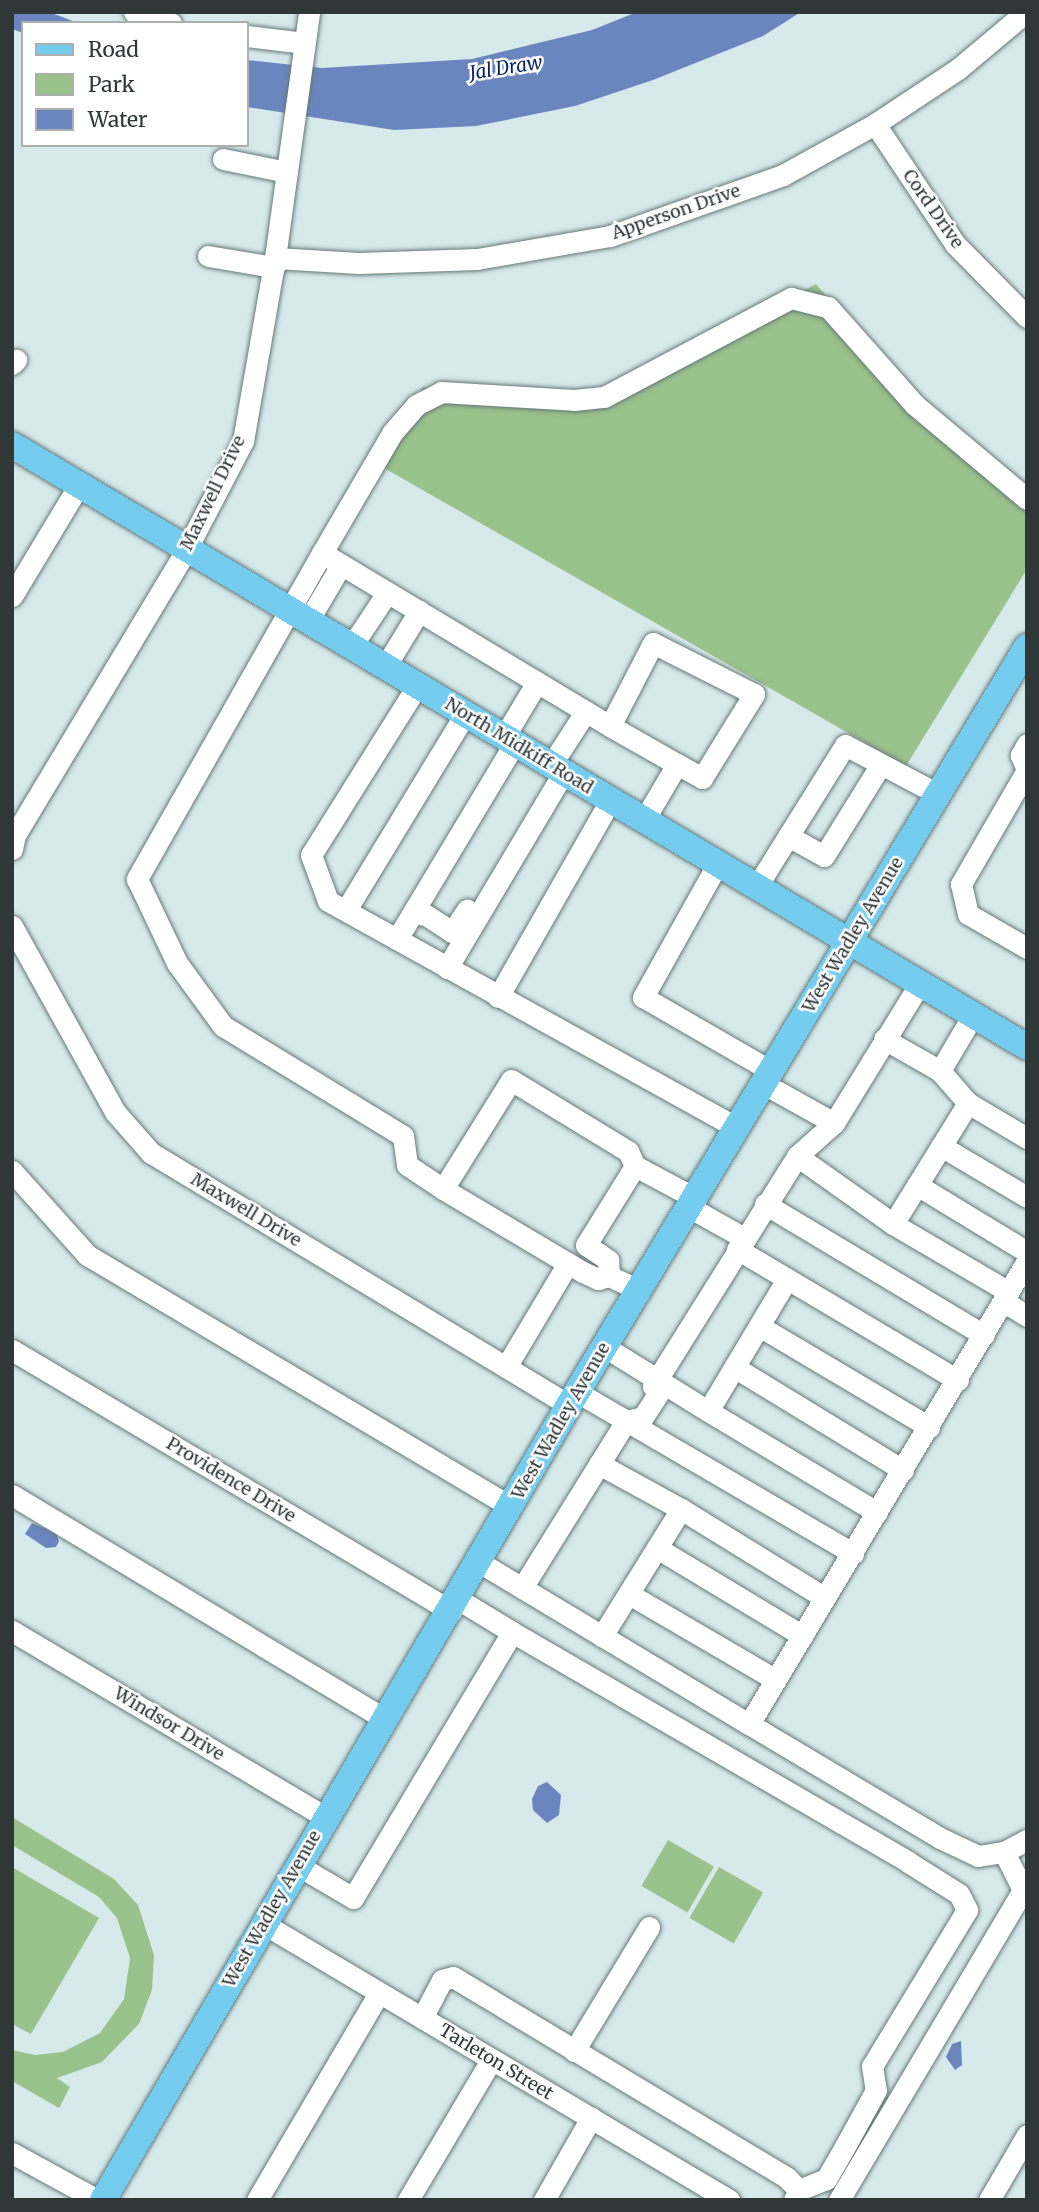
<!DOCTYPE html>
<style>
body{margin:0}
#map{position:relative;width:1039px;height:2212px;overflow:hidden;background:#d6eaeb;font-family:Merriweather,serif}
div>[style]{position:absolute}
.green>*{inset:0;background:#9ac28b;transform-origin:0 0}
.water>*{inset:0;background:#6b86bf}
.roads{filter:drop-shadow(0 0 2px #667879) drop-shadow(0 0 2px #667879)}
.minor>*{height:21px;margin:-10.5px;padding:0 10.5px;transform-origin:10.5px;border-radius:10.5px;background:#fff}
.major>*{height:26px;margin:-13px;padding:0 13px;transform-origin:13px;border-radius:13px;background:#74ccee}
span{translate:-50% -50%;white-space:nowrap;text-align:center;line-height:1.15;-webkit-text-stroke:5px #fff;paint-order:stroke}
.street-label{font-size:18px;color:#2f3737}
.water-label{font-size:19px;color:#0a2568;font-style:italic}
.frame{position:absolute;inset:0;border:14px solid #2f3737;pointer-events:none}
.legend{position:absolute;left:21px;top:21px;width:228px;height:126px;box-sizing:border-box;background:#fff;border:2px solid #acafaf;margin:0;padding:9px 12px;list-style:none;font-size:21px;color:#2f3737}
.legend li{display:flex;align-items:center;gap:14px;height:35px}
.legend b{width:35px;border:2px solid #acafaf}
</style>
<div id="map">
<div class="green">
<i style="clip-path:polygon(816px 284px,922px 407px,1027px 497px,1027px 569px,906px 766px,377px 464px,423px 387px,605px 395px)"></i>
<i style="clip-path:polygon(12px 1817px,114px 1879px,138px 1905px,154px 1955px,152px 1990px,139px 2024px,102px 2062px,57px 2078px,70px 2087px,59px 2108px,12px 2081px,12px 2050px,35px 2055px,63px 2052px,100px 2033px,124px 1999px,130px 1958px,117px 1918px,99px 1897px,12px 1845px)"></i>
<i style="left:668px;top:1840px;width:53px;height:53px;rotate:30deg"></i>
<i style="clip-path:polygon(12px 1867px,99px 1918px,31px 2034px,12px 2024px)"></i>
<i style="left:719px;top:1867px;width:51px;height:59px;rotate:30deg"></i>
</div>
<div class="water">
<i style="clip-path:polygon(12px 12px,49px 12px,78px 23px,23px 23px,23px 33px,12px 29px)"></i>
<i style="clip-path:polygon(637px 12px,801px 12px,763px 36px,653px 80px,575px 106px,476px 126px,394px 130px,247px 107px,247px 60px,322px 68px,472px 59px,592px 30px)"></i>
<i style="clip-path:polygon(32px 1523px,56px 1533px,59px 1541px,56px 1547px,46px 1548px,25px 1534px)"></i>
<i style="clip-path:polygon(547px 1782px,561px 1795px,559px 1815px,547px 1823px,533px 1810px,532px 1799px,538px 1786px)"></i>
<i style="clip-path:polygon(961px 2041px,962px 2065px,955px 2070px,946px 2057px,952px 2044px)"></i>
</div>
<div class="roads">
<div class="minor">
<i style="left:134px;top:12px;width:39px;rotate:17deg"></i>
<i style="left:247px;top:36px;width:58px;rotate:6.9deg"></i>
<i style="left:875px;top:124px;width:144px;rotate:56.3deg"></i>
<i style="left:955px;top:244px;width:103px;rotate:45.4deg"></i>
<i style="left:223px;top:159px;width:65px;rotate:11.5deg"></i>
<i style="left:208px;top:256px;width:67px;rotate:9.5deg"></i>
<i style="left:275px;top:258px;width:84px;rotate:3.4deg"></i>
<i style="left:359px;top:263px;width:118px;rotate:-1.9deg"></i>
<i style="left:477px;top:259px;width:135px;rotate:-9.8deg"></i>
<i style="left:610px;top:236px;width:183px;rotate:-19.4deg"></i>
<i style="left:783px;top:175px;width:105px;rotate:-29deg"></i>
<i style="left:875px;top:124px;width:100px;rotate:-33.5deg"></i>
<i style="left:958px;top:69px;width:89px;rotate:-40deg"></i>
<i style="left:12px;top:364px;width:6px;rotate:-45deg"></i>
<i style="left:322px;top:553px;width:139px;rotate:-59.7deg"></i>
<i style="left:392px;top:433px;width:37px;rotate:-49deg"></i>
<i style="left:416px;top:405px;width:28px;rotate:-27deg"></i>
<i style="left:441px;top:392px;width:133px;rotate:3.4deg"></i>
<i style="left:574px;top:400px;width:30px;rotate:-6deg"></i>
<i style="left:604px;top:397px;width:212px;rotate:-27.9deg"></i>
<i style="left:791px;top:298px;width:38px;rotate:14deg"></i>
<i style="left:828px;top:307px;width:131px;rotate:48.4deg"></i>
<i style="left:915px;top:405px;width:146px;rotate:40deg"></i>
<i style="left:12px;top:596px;width:130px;rotate:-58.9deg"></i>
<i style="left:308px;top:621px;width:65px;rotate:-59.5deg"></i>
<i style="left:351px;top:647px;width:65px;rotate:-56.3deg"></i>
<i style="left:385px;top:667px;width:66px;rotate:-58.7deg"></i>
<i style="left:417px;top:686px;width:199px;rotate:122.1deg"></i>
<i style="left:311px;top:855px;width:49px;rotate:69.7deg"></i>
<i style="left:328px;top:901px;width:468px;rotate:29deg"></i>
<i style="left:610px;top:726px;width:336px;rotate:-149deg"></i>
<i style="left:322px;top:553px;width:375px;rotate:119.6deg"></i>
<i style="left:137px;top:879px;width:93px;rotate:64.5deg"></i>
<i style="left:177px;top:963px;width:78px;rotate:53.9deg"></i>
<i style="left:223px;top:1026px;width:211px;rotate:31.4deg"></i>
<i style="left:403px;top:1136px;width:29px;rotate:82deg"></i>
<i style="left:407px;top:1165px;width:43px;rotate:33.7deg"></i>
<i style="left:443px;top:1189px;width:128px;rotate:-58deg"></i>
<i style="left:511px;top:1080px;width:137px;rotate:31.3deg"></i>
<i style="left:628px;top:1151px;width:17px;rotate:65deg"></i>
<i style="left:635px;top:1166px;width:68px;rotate:28.1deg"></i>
<i style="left:504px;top:737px;width:64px;rotate:-59deg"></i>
<i style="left:1027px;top:744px;width:13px;rotate:119deg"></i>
<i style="left:1021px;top:755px;width:16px;rotate:68deg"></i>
<i style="left:551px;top:765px;width:64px;rotate:-57.1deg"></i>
<i style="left:1027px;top:770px;width:132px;rotate:120.1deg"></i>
<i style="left:961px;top:884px;width:31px;rotate:77deg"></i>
<i style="left:968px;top:914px;width:68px;rotate:30deg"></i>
<i style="left:644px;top:820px;width:65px;rotate:-59.5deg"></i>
<i style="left:677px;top:764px;width:29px;rotate:29deg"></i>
<i style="left:702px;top:778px;width:99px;rotate:-58.2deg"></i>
<i style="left:754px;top:694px;width:113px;rotate:-153.2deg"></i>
<i style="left:653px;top:643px;width:93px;rotate:117.4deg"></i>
<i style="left:610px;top:726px;width:77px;rotate:29.6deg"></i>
<i style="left:788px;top:836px;width:41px;rotate:29.1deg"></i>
<i style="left:824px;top:856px;width:108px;rotate:-58.2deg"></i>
<i style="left:12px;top:849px;width:14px;rotate:-78deg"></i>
<i style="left:15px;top:835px;width:332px;rotate:-59deg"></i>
<i style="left:186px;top:550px;width:123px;rotate:-62.4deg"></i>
<i style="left:243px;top:441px;width:186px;rotate:-80.1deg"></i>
<i style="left:275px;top:258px;width:248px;rotate:-82.1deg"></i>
<i style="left:718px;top:863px;width:154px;rotate:119.2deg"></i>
<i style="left:643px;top:997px;width:148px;rotate:30deg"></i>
<i style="left:757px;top:886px;width:166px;rotate:-58deg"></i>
<i style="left:845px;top:745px;width:105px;rotate:27.8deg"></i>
<i style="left:346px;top:910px;width:229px;rotate:-58.7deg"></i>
<i style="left:413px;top:913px;width:13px;rotate:9deg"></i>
<i style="left:426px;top:915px;width:31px;rotate:33deg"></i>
<i style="left:452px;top:932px;width:27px;rotate:-56deg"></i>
<i style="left:12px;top:926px;width:213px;rotate:61deg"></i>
<i style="left:115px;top:1112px;width:55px;rotate:48.7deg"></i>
<i style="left:151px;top:1153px;width:488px;rotate:31.1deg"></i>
<i style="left:397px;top:939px;width:229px;rotate:-59deg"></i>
<i style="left:447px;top:968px;width:228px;rotate:-59.2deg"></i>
<i style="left:498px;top:997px;width:226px;rotate:-60.3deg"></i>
<i style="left:884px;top:1039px;width:64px;rotate:29.7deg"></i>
<i style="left:940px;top:1071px;width:65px;rotate:-59.5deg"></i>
<i style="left:940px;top:1071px;width:43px;rotate:48.8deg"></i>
<i style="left:968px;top:1103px;width:69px;rotate:30.7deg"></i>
<i style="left:764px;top:1084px;width:80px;rotate:29.1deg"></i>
<i style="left:941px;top:1146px;width:100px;rotate:30.7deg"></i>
<i style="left:797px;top:1156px;width:50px;rotate:-41.7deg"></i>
<i style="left:834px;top:1123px;width:164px;rotate:-58.4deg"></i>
<i style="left:635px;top:1166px;width:93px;rotate:121.8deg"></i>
<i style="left:586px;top:1245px;width:27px;rotate:34deg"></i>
<i style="left:608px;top:1260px;width:16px;rotate:86deg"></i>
<i style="left:609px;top:1276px;width:33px;rotate:25deg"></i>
<i style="left:12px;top:1171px;width:113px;rotate:48.2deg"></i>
<i style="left:87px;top:1255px;width:493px;rotate:30.7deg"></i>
<i style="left:917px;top:1185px;width:129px;rotate:31.3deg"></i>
<i style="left:443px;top:1189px;width:163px;rotate:30.7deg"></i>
<i style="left:583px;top:1272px;width:17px;rotate:25deg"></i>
<i style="left:598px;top:1279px;width:11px;rotate:-15deg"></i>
<i style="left:765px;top:1204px;width:255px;rotate:30.9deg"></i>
<i style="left:689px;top:1207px;width:63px;rotate:29.4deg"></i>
<i style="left:893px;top:1224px;width:134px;rotate:30.4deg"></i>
<i style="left:737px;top:1249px;width:257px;rotate:30.7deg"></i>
<i style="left:1003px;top:1301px;width:28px;rotate:32deg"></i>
<i style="left:759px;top:1326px;width:198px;rotate:30.7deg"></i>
<i style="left:605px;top:1347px;width:121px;rotate:31.9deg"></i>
<i style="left:708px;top:1411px;width:154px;rotate:-59.1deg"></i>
<i style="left:12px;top:1350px;width:511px;rotate:30.73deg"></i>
<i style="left:506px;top:1367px;width:121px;rotate:-59.2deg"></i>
<i style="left:734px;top:1367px;width:198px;rotate:31.4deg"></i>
<i style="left:577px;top:1392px;width:320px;rotate:30.3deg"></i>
<i style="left:708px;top:1411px;width:197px;rotate:30.9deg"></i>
<i style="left:599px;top:1464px;width:94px;rotate:28.8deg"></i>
<i style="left:681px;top:1509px;width:150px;rotate:121.9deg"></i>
<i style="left:12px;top:1495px;width:435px;rotate:31deg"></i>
<i style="left:681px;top:1509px;width:169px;rotate:31.7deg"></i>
<i style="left:657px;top:1548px;width:170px;rotate:31.1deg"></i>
<i style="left:479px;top:1562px;width:315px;rotate:31deg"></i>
<i style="left:749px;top:1724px;width:540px;rotate:-59.02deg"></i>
<i style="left:522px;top:1588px;width:197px;rotate:-58.1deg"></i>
<i style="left:626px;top:1421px;width:17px;rotate:-13deg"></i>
<i style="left:643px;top:1417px;width:27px;rotate:-57deg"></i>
<i style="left:658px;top:1394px;width:9px;rotate:-122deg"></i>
<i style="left:653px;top:1386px;width:271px;rotate:-57.9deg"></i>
<i style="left:797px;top:1156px;width:118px;rotate:35.3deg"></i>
<i style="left:893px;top:1224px;width:142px;rotate:-58.2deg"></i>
<i style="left:629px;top:1594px;width:170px;rotate:30.3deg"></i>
<i style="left:12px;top:1631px;width:364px;rotate:30.7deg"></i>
<i style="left:512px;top:1632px;width:458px;rotate:30.1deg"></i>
<i style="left:908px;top:1862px;width:60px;rotate:32.1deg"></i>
<i style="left:959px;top:1894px;width:18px;rotate:63deg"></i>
<i style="left:967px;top:1910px;width:183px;rotate:121.3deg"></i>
<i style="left:872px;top:2066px;width:24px;rotate:81deg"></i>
<i style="left:876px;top:2090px;width:68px;rotate:118.8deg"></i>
<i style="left:843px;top:2150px;width:34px;rotate:120deg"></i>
<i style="left:826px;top:2179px;width:29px;rotate:158deg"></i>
<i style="left:799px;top:2190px;width:11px;rotate:117deg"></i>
<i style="left:749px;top:1724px;width:222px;rotate:30.8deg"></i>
<i style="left:940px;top:1838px;width:42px;rotate:25.3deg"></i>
<i style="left:978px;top:1856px;width:26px;rotate:-9deg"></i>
<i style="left:1004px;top:1852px;width:26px;rotate:-28deg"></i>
<i style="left:1004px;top:1852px;width:42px;rotate:63.4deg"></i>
<i style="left:297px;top:1865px;width:65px;rotate:30.5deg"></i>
<i style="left:353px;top:1898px;width:310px;rotate:-59.1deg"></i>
<i style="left:512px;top:1632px;width:63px;rotate:-148.6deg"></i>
<i style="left:264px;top:1924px;width:541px;rotate:30.69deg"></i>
<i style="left:422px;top:2018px;width:43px;rotate:-62.2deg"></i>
<i style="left:442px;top:1980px;width:11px;rotate:-15deg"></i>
<i style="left:453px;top:1977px;width:390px;rotate:31deg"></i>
<i style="left:787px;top:2178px;width:17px;rotate:45deg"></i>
<i style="left:574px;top:2051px;width:145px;rotate:-58.8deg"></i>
<i style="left:12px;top:2153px;width:98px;rotate:28.7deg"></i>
<i style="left:257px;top:2200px;width:240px;rotate:-59.5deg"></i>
<i style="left:408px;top:2200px;width:163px;rotate:-59.3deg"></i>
<i style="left:544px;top:2200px;width:95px;rotate:-60.2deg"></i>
<i style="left:839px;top:2200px;width:368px;rotate:-59.3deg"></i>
<i style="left:989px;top:2200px;width:75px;rotate:-59.7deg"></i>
</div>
<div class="major">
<i style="left:12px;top:445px;width:1180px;rotate:30.67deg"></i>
<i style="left:103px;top:2200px;width:922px;rotate:-59.62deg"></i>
<i style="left:569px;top:1405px;width:886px;rotate:-58.86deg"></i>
</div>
</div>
<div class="street-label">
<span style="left:933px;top:209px;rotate:55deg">Cord Drive</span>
<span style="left:676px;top:212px;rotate:-19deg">Apperson Drive</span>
<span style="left:213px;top:493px;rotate:-64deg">Maxwell Drive</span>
<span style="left:519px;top:746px;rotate:31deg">North Midkiff Road</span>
<span style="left:853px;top:935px;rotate:-59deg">West Wadley Avenue</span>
<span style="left:246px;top:1210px;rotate:31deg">Maxwell Drive</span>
<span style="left:561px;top:1421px;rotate:-60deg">West Wadley Avenue</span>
<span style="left:231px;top:1480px;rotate:31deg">Providence Drive</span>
<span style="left:169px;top:1724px;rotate:31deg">Windsor Drive</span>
<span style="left:272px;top:1909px;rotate:-60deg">West Wadley Avenue</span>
<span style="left:496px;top:2062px;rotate:31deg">Tarleton Street</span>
</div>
<div class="water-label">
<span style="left:506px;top:68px;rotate:-9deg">Jal Draw</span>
</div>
<div class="frame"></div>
<ul class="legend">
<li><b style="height:9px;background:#74ccee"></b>Road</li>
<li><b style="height:19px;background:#9ac28b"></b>Park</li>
<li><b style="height:19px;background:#6b86bf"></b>Water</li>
</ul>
</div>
